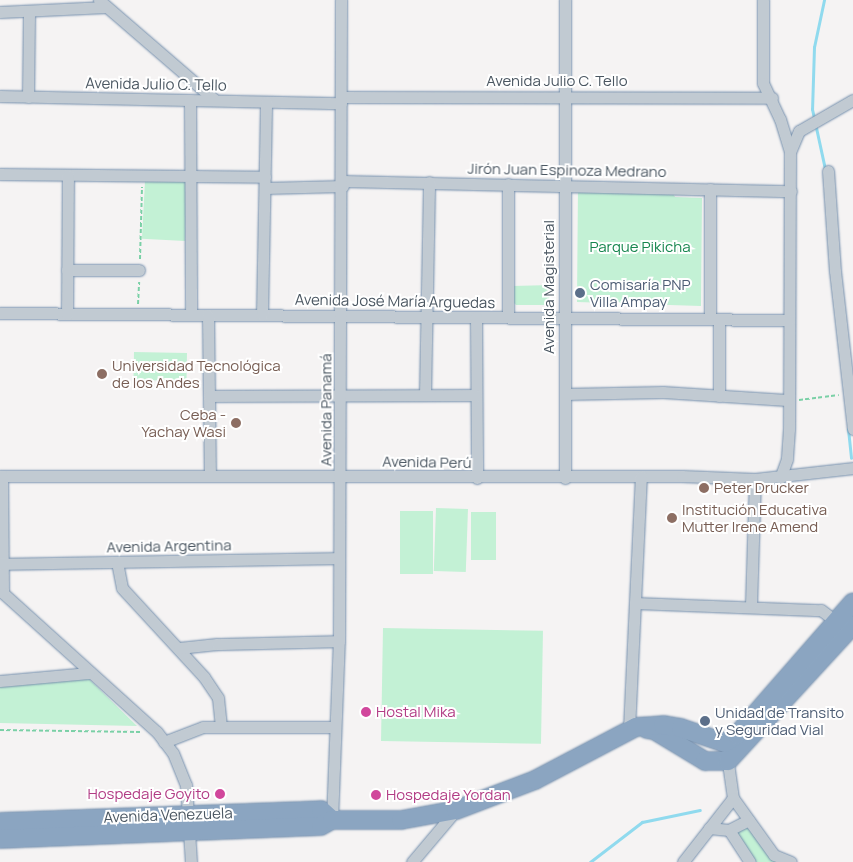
<!DOCTYPE html>
<meta charset="utf-8">
<style>
body{margin:0}
#map{position:relative;width:853px;height:862px;overflow:hidden;background:#f5f3f3;font-family:Manrope,sans-serif}
div>[style]{position:absolute}
.green>*{inset:0;background:#c3f1d5;transform-origin:0 0}
.stream>*{height:3px;margin:-1.5px;padding:0 1.5px;transform-origin:1.5px;border-radius:1.5px;background:#90daee}
.path>*{height:2px;margin-top:-1px;transform-origin:0;background:repeating-linear-gradient(90deg,#7ad0a6 0 4px,transparent 0 6.5px)}
.roads{filter:drop-shadow(0 0 1px #7690ad) drop-shadow(0 0 1px #7690ad)}
.minor>*{height:11px;margin:-5.5px;padding:0 5.5px;transform-origin:5.5px;border-radius:5.5px;background:#c1cad2}
.highway>*{height:18px;margin:-9px;padding:0 9px;transform-origin:9px;border-radius:9px;background:#8ba5c1}
.dots>*{width:14px;height:14px;translate:-50% -50%;box-sizing:border-box;border:2px solid #fff;border-radius:50%}
span{translate:-50% -50%;white-space:nowrap;text-align:center;line-height:1.15;-webkit-text-stroke:4px #fff;paint-order:stroke}
.street-label{font-size:15px;color:#4a5661}
.park-label{font-size:15px;color:#17864f}
.service-label{font-size:15px;color:#4e5e75}
.left{translate:0 -50%;text-align:left}
.education-label{font-size:15px;color:#785e54}
.right{translate:-100% -50%;text-align:right}
.hotel-label{font-size:15px;color:#b23c85}
</style>
<div id="map">
<div class="green">
<i style="left:188px;top:182px;width:59px;height:43px;rotate:93deg"></i>
<i style="clip-path:polygon(578px 186px,672px 191px,675px 197px,702px 198px,701px 306px,577px 302px)"></i>
<i style="clip-path:polygon(552px 285px,549px 305px,516px 305px,513px 302px,512px 286px)"></i>
<i style="left:134px;top:352px;width:53px;height:28px;rotate:1deg"></i>
<i style="left:436px;top:508px;width:32px;height:63px;rotate:2deg"></i>
<i style="left:400px;top:511px;width:33px;height:63px"></i>
<i style="left:471px;top:512px;width:25px;height:48px"></i>
<i style="left:383px;top:628px;width:160px;height:113px;rotate:1deg"></i>
<i style="clip-path:polygon(88px 678px,137px 726px,0 723px,0 687px)"></i>
<i style="clip-path:polygon(747px 824px,780px 862px,756px 862px,735px 831px)"></i>
</div>
<div class="stream">
<i style="left:824px;top:0;width:48px;rotate:102deg"></i>
<i style="left:814px;top:47px;width:62px;rotate:91.8deg"></i>
<i style="left:812px;top:109px;width:61px;rotate:77.8deg"></i>
<i style="left:848px;top:429px;width:29px;rotate:84deg"></i>
<i style="left:590px;top:862px;width:66px;rotate:-37.6deg"></i>
<i style="left:642px;top:822px;width:59px;rotate:-11.7deg"></i>
</div>
<div class="path">
<i style="left:140px;top:259px;width:72px;rotate:-88.4deg"></i>
<i style="left:138px;top:304px;width:22px;rotate:-87deg"></i>
<i style="left:799px;top:400px;width:40px;rotate:-7.1deg"></i>
<i style="left:0;top:730px;width:140px;rotate:0.8deg"></i>
</div>
<div class="roads">
<div class="minor">
<i style="left:99px;top:0;width:153px;rotate:40.8deg"></i>
<i style="left:763px;top:0;width:83px;rotate:90deg"></i>
<i style="left:763px;top:83px;width:40px;rotate:65deg"></i>
<i style="left:780px;top:119px;width:34px;rotate:73deg"></i>
<i style="left:790px;top:152px;width:277px;rotate:90.2deg"></i>
<i style="left:789px;top:429px;width:30px;rotate:94deg"></i>
<i style="left:787px;top:459px;width:20px;rotate:110deg"></i>
<i style="left:0;top:12px;width:106px;rotate:-2.7deg"></i>
<i style="left:0;top:96px;width:341px;rotate:1.2deg"></i>
<i style="left:28px;top:97px;width:85px;rotate:-89.3deg"></i>
<i style="left:341px;top:97px;width:431px;rotate:0.1deg"></i>
<i style="left:190px;top:100px;width:215px;rotate:89.7deg"></i>
<i style="left:790px;top:152px;width:23px;rotate:-67deg"></i>
<i style="left:799px;top:131px;width:62px;rotate:-29.9deg"></i>
<i style="left:828px;top:171px;width:100px;rotate:86deg"></i>
<i style="left:835px;top:271px;width:159px;rotate:83.5deg"></i>
<i style="left:0;top:174px;width:265px;rotate:0.6deg"></i>
<i style="left:343px;top:181px;width:448px;rotate:1.3deg"></i>
<i style="left:265px;top:188px;width:78px;rotate:-1.5deg"></i>
<i style="left:710px;top:189px;width:130px;rotate:90deg"></i>
<i style="left:67px;top:270px;width:72px"></i>
<i style="left:0;top:313px;width:789px;rotate:0.51deg"></i>
<i style="left:67px;top:314px;width:139px;rotate:-89.6deg"></i>
<i style="left:208px;top:315px;width:161px;rotate:89.3deg"></i>
<i style="left:262px;top:315px;width:213px;rotate:-88.9deg"></i>
<i style="left:476px;top:317px;width:161px;rotate:89.6deg"></i>
<i style="left:508px;top:317px;width:133px;rotate:-90deg"></i>
<i style="left:565px;top:394px;width:98px;rotate:-1.2deg"></i>
<i style="left:663px;top:392px;width:124px;rotate:3.7deg"></i>
<i style="left:425px;top:395px;width:213px;rotate:-88.9deg"></i>
<i style="left:209px;top:396px;width:267px;rotate:-0.2deg"></i>
<i style="left:719px;top:396px;width:77px;rotate:-90deg"></i>
<i style="left:0;top:476px;width:682px"></i>
<i style="left:682px;top:476px;width:73px;rotate:2.4deg"></i>
<i style="left:755px;top:479px;width:99px;rotate:-6.4deg"></i>
<i style="left:2px;top:476px;width:117px;rotate:89.5deg"></i>
<i style="left:3px;top:593px;width:207px;rotate:42.1deg"></i>
<i style="left:157px;top:732px;width:26px;rotate:53deg"></i>
<i style="left:173px;top:753px;width:35px;rotate:68deg"></i>
<i style="left:186px;top:785px;width:77px;rotate:86.3deg"></i>
<i style="left:565px;top:478px;width:478px;rotate:-90deg"></i>
<i style="left:117px;top:562px;width:26px;rotate:79deg"></i>
<i style="left:122px;top:588px;width:121px;rotate:47.3deg"></i>
<i style="left:204px;top:677px;width:25px;rotate:56deg"></i>
<i style="left:218px;top:698px;width:28px;rotate:84deg"></i>
<i style="left:0;top:564px;width:339px;rotate:-1deg"></i>
<i style="left:635px;top:603px;width:186px;rotate:2.2deg"></i>
<i style="left:821px;top:610px;width:25px;rotate:37deg"></i>
<i style="left:751px;top:605px;width:126px;rotate:-88.2deg"></i>
<i style="left:179px;top:648px;width:38px;rotate:-6deg"></i>
<i style="left:217px;top:644px;width:122px;rotate:-1.4deg"></i>
<i style="left:0;top:681px;width:89px;rotate:-5.1deg"></i>
<i style="left:629px;top:729px;width:253px;rotate:-87.3deg"></i>
<i style="left:164px;top:742px;width:42px;rotate:-21deg"></i>
<i style="left:203px;top:727px;width:131px"></i>
<i style="left:727px;top:756px;width:42px;rotate:81.9deg"></i>
<i style="left:733px;top:798px;width:70px;rotate:54.3deg"></i>
<i style="left:774px;top:855px;width:18px;rotate:22deg"></i>
<i style="left:332px;top:820px;width:179px;rotate:-87.8deg"></i>
<i style="left:339px;top:641px;width:641px;rotate:-89.82deg"></i>
<i style="left:709px;top:828px;width:20px;rotate:6deg"></i>
<i style="left:729px;top:830px;width:22px;rotate:-27deg"></i>
<i style="left:729px;top:830px;width:38px;rotate:57deg"></i>
<i style="left:412px;top:862px;width:68px;rotate:-49.8deg"></i>
<i style="left:683px;top:862px;width:81px;rotate:-52deg"></i>
</div>
<div class="highway">
<i style="left:647px;top:729px;width:7px;rotate:8deg"></i>
<i style="left:654px;top:730px;width:60px;rotate:31.3deg"></i>
<i style="left:705px;top:761px;width:23px"></i>
<i style="left:728px;top:761px;width:185px;rotate:-47.4deg"></i>
<i style="left:0;top:822px;width:321px;rotate:-2.1deg"></i>
<i style="left:321px;top:810px;width:15px;rotate:42deg"></i>
<i style="left:0;top:839px;width:321px;rotate:-2.3deg"></i>
<i style="left:321px;top:826px;width:13px;rotate:-29deg"></i>
<i style="left:332px;top:820px;width:69px"></i>
<i style="left:401px;top:820px;width:56px;rotate:-10.3deg"></i>
<i style="left:456px;top:810px;width:85px;rotate:-20.8deg"></i>
<i style="left:535px;top:780px;width:114px;rotate:-27.7deg"></i>
<i style="left:636px;top:727px;width:27px;rotate:-4deg"></i>
<i style="left:663px;top:725px;width:18px;rotate:9deg"></i>
<i style="left:681px;top:728px;width:46px;rotate:18.8deg"></i>
<i style="left:725px;top:743px;width:14px;rotate:-34deg"></i>
<i style="left:737px;top:735px;width:176px;rotate:-48.9deg"></i>
</div>
</div>
<div class="dots">
<i style="left:580px;top:293px;background:#5c6f8a"></i>
<i style="left:102px;top:374px;background:#8d6e63"></i>
<i style="left:236px;top:423px;background:#8d6e63"></i>
<i style="left:704px;top:488px;background:#8d6e63"></i>
<i style="left:672px;top:518px;background:#8d6e63"></i>
<i style="left:366px;top:712px;background:#d1479c"></i>
<i style="left:705px;top:721px;background:#5c6f8a"></i>
<i style="left:220px;top:794px;background:#d1479c"></i>
<i style="left:376px;top:795px;background:#d1479c"></i>
</div>
<div class="street-label">
<span style="left:557px;top:81px">Avenida Julio C. Tello</span>
<span style="left:156px;top:84px;rotate:1deg">Avenida Julio C. Tello</span>
<span style="left:567px;top:170px;rotate:1deg">Jirón Juan Espinoza Medrano</span>
<span style="left:549px;top:287px;rotate:-90deg">Avenida Magisterial</span>
<span style="left:395px;top:301px;rotate:1deg">Avenida José María Arguedas</span>
<span style="left:326px;top:410px;rotate:-90deg">Avenida Panamá</span>
<span style="left:427px;top:462px;rotate:1deg">Avenida Perú</span>
<span style="left:169px;top:546px;rotate:-1deg">Avenida Argentina</span>
<span style="left:168px;top:815px;rotate:-2deg">Avenida Venezuela</span>
</div>
<div class="park-label">
<span style="left:640px;top:247px">Parque Pikicha</span>
</div>
<div class="service-label">
<span class="left" style="left:590px;top:293px">Comisaría PNP<br>Villa Ampay</span>
<span class="left" style="left:715px;top:721px">Unidad de Transito<br>y Seguridad Vial</span>
</div>
<div class="education-label">
<span class="left" style="left:112px;top:374px">Universidad Tecnológica<br>de los Andes</span>
<span class="right" style="left:226px;top:423px">Ceba -<br>Yachay Wasi</span>
<span class="left" style="left:714px;top:488px">Peter Drucker</span>
<span class="left" style="left:682px;top:518px">Institución Educativa<br>Mutter Irene Amend</span>
</div>
<div class="hotel-label">
<span class="left" style="left:376px;top:712px">Hostal Mika</span>
<span class="right" style="left:210px;top:794px">Hospedaje Goyito</span>
<span class="left" style="left:386px;top:795px">Hospedaje Yordan</span>
</div>
</div>
